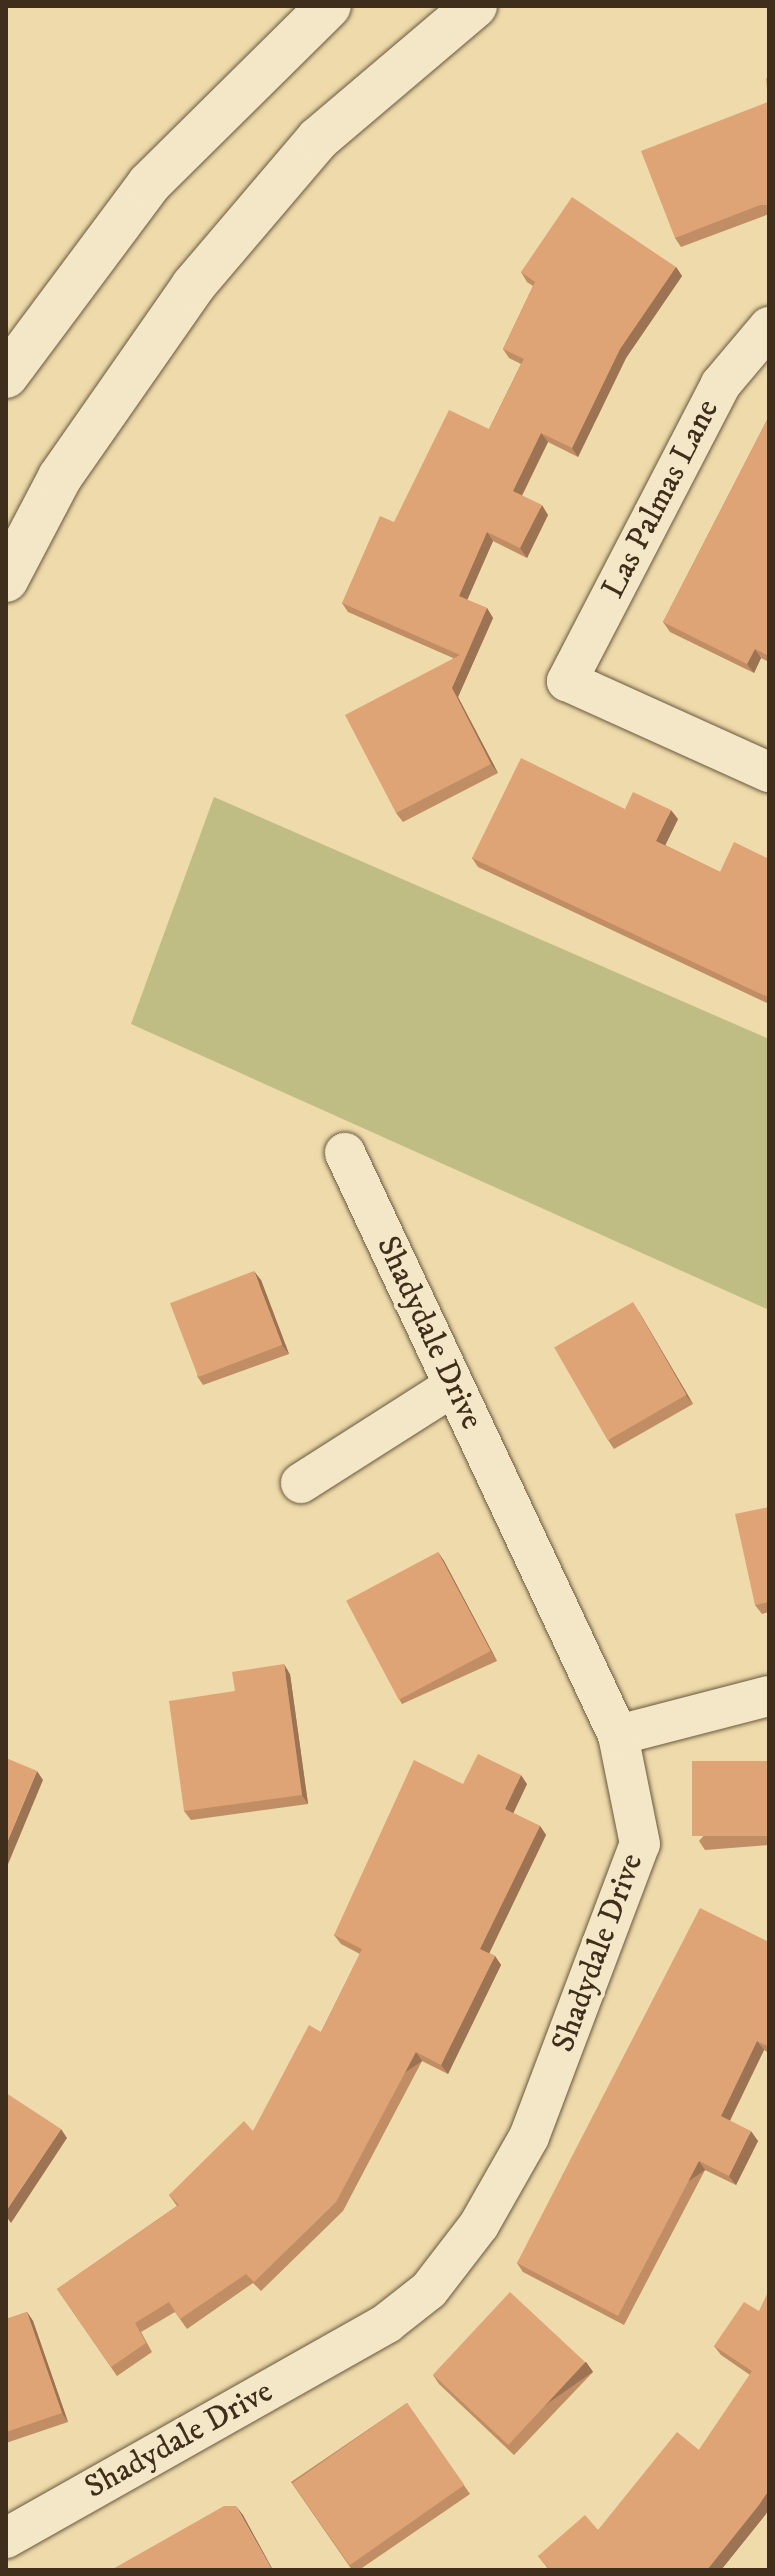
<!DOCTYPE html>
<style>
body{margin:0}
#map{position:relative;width:775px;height:2576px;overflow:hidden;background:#eedaaa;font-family:"IM FELL DW Pica",serif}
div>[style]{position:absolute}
.green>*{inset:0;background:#c0bd84}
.roads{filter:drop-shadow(0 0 2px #6a593f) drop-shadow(0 0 2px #6a593f)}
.street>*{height:40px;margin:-20px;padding:0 20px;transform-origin:20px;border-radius:20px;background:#f4e7c8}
.secondary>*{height:44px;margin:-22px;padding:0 22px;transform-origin:22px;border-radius:22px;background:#f4e7c8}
.wall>*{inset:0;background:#c08d65}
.shaded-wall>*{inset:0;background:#9c7353;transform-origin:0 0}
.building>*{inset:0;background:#dfa476;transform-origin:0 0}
span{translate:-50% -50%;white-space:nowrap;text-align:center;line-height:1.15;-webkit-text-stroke:8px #f4e7c8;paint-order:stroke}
.street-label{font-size:32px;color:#3e2e1b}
.frame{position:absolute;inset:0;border:8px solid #3e2e1b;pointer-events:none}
</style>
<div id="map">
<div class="green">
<i style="clip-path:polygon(214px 797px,769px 1039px,769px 1310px,131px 1024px)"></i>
</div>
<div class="roads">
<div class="street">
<i style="left:769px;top:327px;width:75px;rotate:130.1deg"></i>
<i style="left:721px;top:384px;width:335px;rotate:117.4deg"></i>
<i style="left:567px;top:681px;width:222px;rotate:24.3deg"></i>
<i style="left:301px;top:1483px;width:180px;rotate:-32.5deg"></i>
<i style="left:618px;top:1735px;width:156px;rotate:-14.5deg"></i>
<i style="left:6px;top:2538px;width:437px;rotate:-29.4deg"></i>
<i style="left:387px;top:2323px;width:53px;rotate:-38.2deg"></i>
<i style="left:429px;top:2290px;width:82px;rotate:-52.4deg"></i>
<i style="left:479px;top:2225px;width:101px;rotate:-60.4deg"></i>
<i style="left:529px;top:2137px;width:313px;rotate:-69.3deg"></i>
<i style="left:640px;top:1844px;width:111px;rotate:-101.4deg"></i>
<i style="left:618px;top:1735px;width:643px;rotate:-115.13deg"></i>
</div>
<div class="secondary">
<i style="left:6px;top:376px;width:239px;rotate:-53.3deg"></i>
<i style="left:149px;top:184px;width:253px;rotate:-44.7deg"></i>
<i style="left:6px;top:580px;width:116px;rotate:-62.3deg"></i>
<i style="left:60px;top:477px;width:233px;rotate:-55.1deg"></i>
<i style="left:193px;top:286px;width:193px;rotate:-49.6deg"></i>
<i style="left:318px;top:139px;width:206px;rotate:-40.3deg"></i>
</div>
</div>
<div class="wall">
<i style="clip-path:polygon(769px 78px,769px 214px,681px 247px,675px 238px,768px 102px)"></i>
<i style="clip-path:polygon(676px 267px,682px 276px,626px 358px,578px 457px,548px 442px,522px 496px,548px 515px,527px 558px,493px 541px,467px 600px,487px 608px,493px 618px,458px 697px,498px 773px,403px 822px,396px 813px,453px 658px,348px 612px,342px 603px,394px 522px,489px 429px,521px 364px,509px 358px,503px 349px,533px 286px,527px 282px,521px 272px)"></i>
<i style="clip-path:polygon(769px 416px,769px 662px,761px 658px,754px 673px,670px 632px,663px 622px)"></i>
<i style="clip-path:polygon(625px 809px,678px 819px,665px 845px,720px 872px,769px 859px,769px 1004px,478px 867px,472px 858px)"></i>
<i style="clip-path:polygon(261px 1280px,289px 1354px,203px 1385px,197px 1376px)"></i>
<i style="clip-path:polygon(639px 1312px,693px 1404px,614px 1449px,608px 1440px)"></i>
<i style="clip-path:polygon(769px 1507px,769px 1612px,762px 1614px,755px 1605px)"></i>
<i style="clip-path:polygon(438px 1552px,444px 1561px,497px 1661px,402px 1704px,396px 1694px)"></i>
<i style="clip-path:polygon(290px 1674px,308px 1804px,191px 1820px,184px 1811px,235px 1691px)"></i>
<i style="clip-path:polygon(769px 1761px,769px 1845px,705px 1850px,699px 1841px)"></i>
<i style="clip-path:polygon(463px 1784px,527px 1784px,513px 1813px,540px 1826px,546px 1835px,489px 1953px,495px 1956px,501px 1965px,448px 2074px,422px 2061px,343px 2211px,261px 2291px,253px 2283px,187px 2329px,175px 2312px,141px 2332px,152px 2352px,117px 2376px,57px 2289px,177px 2206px,169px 2195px,253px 2131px,321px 2032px,360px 1954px,341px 1944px,334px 1935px)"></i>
<i style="clip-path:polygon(769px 1942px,769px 2053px,764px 2050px,730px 2121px,758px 2141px,736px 2185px,705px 2170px,624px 2325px,523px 2272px,517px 2263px)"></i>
<i style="clip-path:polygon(759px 2311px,766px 2514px,721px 2570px,549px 2570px,538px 2556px,598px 2530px,699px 2450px,750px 2375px,721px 2355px,714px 2346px)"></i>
<i style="clip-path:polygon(27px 2312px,33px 2321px,68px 2422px,6px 2443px,6px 2319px)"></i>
<i style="clip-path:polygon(586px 2362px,593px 2372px,514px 2455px,439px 2384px,433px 2375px)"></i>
<i style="clip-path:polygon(407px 2403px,470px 2494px,359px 2570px,352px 2570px,291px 2482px)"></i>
</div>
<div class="shaded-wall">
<i style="clip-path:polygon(676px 267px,682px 276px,626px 358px,578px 457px,572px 448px,620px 349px)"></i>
<i style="clip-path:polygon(541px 433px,548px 442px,519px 501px,513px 491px)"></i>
<i style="clip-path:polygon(542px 505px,548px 515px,527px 558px,520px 548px)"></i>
<i style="clip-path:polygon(487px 532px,493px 541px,465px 605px,459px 596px)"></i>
<i style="clip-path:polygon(487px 608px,493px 618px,458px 697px,498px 773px,491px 764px,452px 688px)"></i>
<i style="clip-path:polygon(755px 649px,761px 658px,754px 673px,747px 664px)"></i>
<i style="clip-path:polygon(671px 810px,678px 819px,663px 850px,656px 841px)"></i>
<i style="clip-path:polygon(254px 1271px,261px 1280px,289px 1354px,282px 1345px)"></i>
<i style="clip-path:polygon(633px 1302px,639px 1312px,693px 1404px,686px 1395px)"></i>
<i style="clip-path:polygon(438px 1552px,444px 1561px,497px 1661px,491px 1651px)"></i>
<i style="clip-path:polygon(284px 1664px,290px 1674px,308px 1804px,302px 1795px)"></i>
<i style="clip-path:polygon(37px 1771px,43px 1780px,6px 1869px,6px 1845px)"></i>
<i style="clip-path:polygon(521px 1775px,527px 1784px,511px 1818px,505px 1809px)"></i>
<i style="clip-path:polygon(540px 1826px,546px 1835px,487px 1958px,480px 1949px)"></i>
<i style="clip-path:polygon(495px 1956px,501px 1965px,448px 2074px,441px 2065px)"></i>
<i style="clip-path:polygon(757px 2041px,764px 2050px,727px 2126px,721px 2116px)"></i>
<i style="left:416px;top:2052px;width:11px;height:170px;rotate:56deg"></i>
<i style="clip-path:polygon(61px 2129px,67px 2138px,11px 2223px,6px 2216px,6px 2211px)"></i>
<i style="clip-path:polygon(751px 2131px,758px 2141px,736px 2185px,729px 2176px)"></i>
<i style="left:699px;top:2161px;width:11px;height:175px;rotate:56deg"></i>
<i style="clip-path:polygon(27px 2312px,33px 2321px,68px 2422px,62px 2413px)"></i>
<i style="left:586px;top:2362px;width:12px;height:114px;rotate:55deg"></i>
<i style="clip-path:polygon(769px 2490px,769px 2509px,766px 2514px,721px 2570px,707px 2570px)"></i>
<i style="clip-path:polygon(236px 2506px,243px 2515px,273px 2570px,272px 2570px)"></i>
</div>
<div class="building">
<i style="clip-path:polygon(766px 78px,769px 78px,769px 205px,760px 205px,675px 238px,641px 151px,768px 102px)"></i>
<i style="clip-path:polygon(572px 197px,676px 267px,620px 349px,572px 448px,541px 433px,513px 491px,542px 505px,520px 548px,487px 532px,459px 596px,487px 608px,452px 688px,491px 764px,396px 813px,345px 715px,460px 655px,342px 603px,380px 516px,394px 522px,449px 410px,489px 429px,524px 359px,503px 349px,535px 282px,521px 272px)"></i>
<i style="clip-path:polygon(769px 416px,769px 656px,755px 649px,747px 664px,663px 622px)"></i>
<i style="clip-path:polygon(521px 758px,625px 809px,633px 792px,671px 810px,656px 841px,720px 872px,734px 842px,769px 859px,769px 997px,761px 994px,472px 858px)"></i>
<i style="left:254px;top:1271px;width:79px;height:90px;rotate:69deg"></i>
<i style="left:633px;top:1302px;width:107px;height:91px;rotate:60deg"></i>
<i style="clip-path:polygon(769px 1507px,769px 1602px,755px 1605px,735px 1514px)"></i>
<i style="left:438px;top:1552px;width:112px;height:104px;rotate:62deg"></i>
<i style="clip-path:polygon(284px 1664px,302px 1795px,184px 1811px,169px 1701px,235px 1691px,232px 1672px)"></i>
<i style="clip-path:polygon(478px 1754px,521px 1775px,505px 1809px,540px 1826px,480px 1949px,495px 1956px,441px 2065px,416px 2052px,336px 2202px,254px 2282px,246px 2274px,180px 2319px,169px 2302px,135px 2323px,146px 2343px,111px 2367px,57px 2289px,179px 2205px,169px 2195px,244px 2121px,253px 2131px,309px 2025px,321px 2032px,362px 1949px,334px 1935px,414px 1760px,463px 1784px)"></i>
<i style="clip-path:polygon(6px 1758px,37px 1771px,6px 1845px)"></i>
<i style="left:769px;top:1761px;width:75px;height:77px;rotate:90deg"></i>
<i style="clip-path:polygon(700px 1908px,769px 1942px,769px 2047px,757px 2041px,721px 2116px,751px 2131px,729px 2176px,699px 2161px,618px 2316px,517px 2263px)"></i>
<i style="clip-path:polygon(6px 2093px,61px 2129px,6px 2211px)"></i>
<i style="clip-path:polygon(769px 2290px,769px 2490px,759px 2505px,707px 2570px,550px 2570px,538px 2556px,585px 2515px,598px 2530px,677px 2432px,699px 2450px,752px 2371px,714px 2346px,744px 2302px,759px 2311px)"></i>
<i style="left:510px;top:2292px;width:103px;height:113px;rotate:43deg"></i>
<i style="clip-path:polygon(27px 2312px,62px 2413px,6px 2432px,6px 2319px)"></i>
<i style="left:407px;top:2403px;width:100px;height:140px;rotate:55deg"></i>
<i style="clip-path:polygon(224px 2506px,236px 2506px,272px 2570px,111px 2570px)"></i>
</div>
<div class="street-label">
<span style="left:661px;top:499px;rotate:-63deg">Las Palmas Lane</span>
<span style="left:429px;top:1333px;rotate:65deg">Shadydale Drive</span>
<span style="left:598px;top:1953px;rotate:-70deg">Shadydale Drive</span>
<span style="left:179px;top:2440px;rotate:-29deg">Shadydale Drive</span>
</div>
<div class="frame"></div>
</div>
